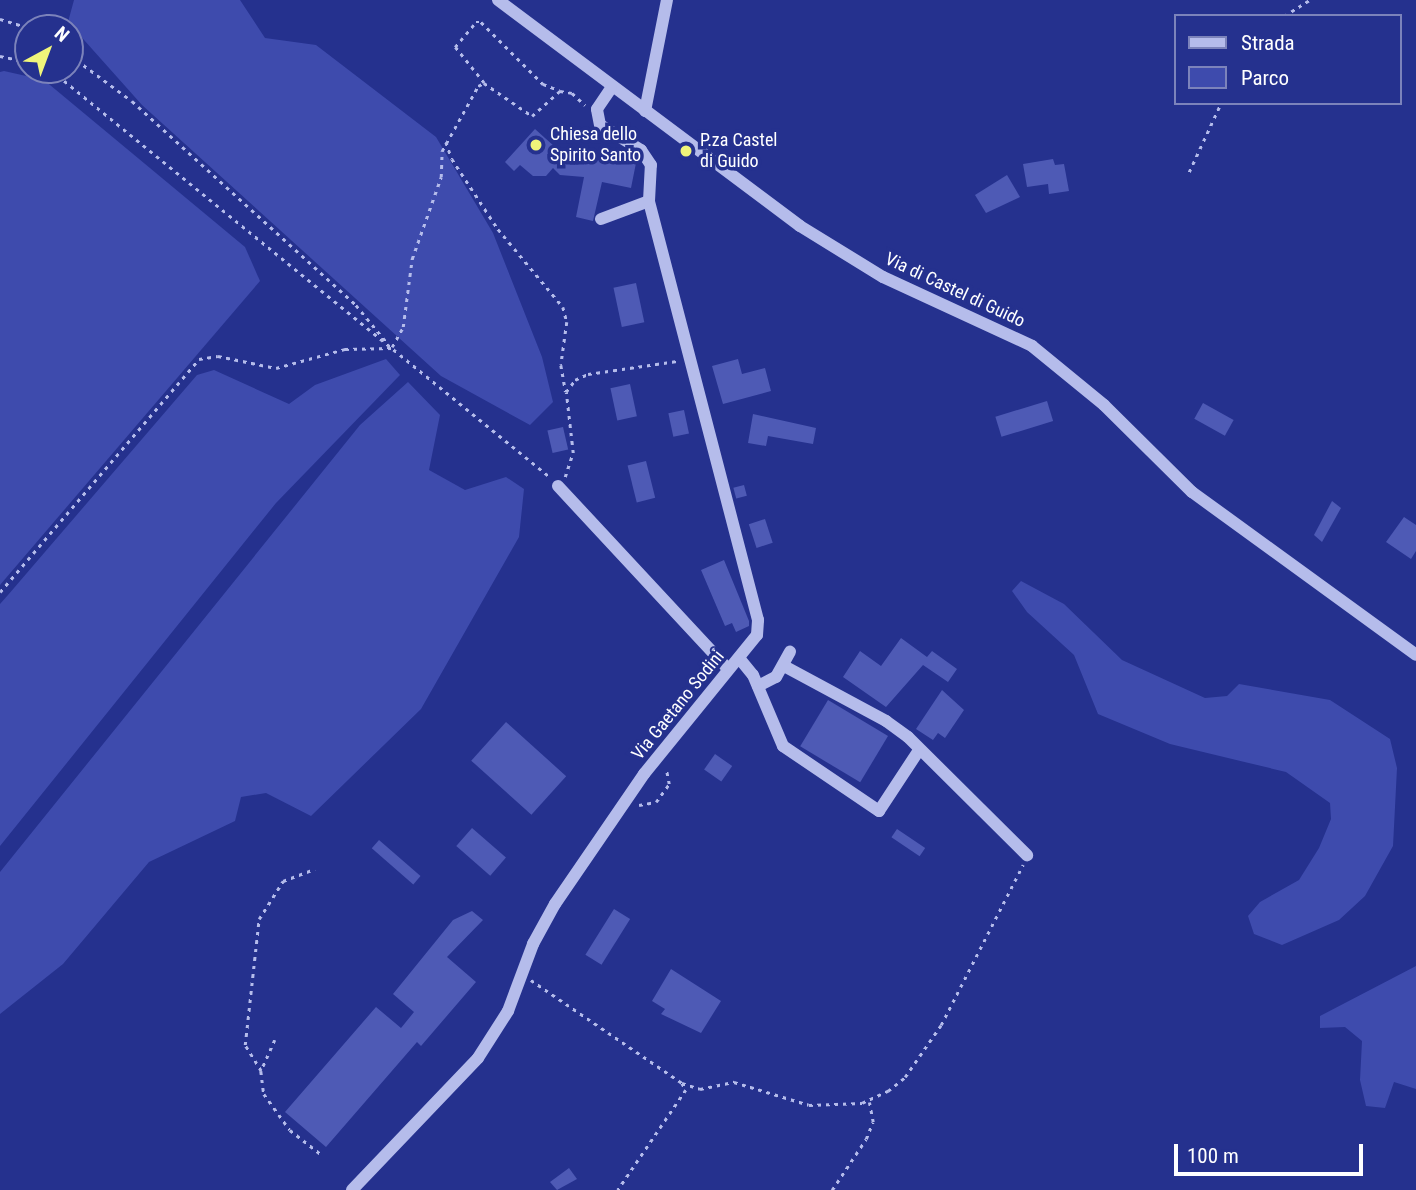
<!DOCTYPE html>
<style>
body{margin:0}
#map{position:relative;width:1416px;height:1190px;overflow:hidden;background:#25318e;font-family:"Roboto Condensed",sans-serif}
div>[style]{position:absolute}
.green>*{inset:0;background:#3e4bad}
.building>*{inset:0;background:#4e5ab5;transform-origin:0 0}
.path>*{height:2.5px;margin-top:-1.25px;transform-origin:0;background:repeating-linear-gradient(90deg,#b5bceb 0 3.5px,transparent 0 8.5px)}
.minor>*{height:12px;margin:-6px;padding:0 6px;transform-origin:6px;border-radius:6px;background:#b5bceb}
.dots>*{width:19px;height:19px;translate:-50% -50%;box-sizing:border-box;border:4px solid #25318e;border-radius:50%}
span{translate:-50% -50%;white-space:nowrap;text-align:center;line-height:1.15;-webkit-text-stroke:7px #25318e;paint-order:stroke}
.poi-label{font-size:18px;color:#fff}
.left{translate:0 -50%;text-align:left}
.street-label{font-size:18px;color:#fff}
.legend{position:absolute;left:1174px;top:14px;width:228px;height:91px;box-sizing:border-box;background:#25318e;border:2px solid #7c83bb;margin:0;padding:9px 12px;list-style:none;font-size:21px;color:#fff}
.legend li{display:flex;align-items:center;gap:14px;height:35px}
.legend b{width:35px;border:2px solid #7c83bb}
.north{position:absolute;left:14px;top:14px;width:70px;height:70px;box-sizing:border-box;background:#25318e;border:2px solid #7c83bb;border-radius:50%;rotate:41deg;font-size:19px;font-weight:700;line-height:28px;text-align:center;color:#fff}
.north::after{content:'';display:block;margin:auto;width:24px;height:32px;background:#f0f57a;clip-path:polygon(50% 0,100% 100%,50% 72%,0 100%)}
.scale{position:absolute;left:1174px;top:1144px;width:189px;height:32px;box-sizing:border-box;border:4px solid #fff;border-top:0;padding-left:9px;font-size:21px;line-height:24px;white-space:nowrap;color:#fff;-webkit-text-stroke:5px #25318e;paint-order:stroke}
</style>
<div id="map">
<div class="green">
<i style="clip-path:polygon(74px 0,240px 0,265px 38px,316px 45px,436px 137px,493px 233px,542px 357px,553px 402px,530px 425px,441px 376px,142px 105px,68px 22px)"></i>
<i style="clip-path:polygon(4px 71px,44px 80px,245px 247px,260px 281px,0 585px,0 72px)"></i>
<i style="clip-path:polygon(386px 359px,400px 375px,276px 503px,0 846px,0 604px,8px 595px,197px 375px,214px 370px,289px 404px,315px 385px)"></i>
<i style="clip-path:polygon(408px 382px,440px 415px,429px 470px,465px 490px,506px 477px,524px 489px,519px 537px,421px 709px,311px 816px,266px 793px,241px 797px,235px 821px,149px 862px,63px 964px,0 1014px,0 872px,360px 425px)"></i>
<i style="clip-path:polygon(1021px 581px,1064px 604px,1122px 660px,1205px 698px,1227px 696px,1239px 684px,1330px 700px,1390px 739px,1397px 768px,1393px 846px,1365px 896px,1339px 920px,1282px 945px,1254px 934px,1248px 916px,1260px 902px,1299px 880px,1319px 848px,1331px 819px,1330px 803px,1286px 772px,1170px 744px,1098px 714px,1074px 655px,1027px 612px,1012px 591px)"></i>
<i style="clip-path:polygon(1416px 966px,1416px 1089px,1394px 1082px,1385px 1108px,1366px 1106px,1360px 1080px,1362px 1041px,1345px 1027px,1320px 1028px,1320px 1016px)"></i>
</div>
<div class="building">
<i style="clip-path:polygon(535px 129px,575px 165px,578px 152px,636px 163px,631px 188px,602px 182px,593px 221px,576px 217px,584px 177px,560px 175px,553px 168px,546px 176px,533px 176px,520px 165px,514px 171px,505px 162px)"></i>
<i style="clip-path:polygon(1053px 159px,1055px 165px,1064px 164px,1069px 191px,1049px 194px,1048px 184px,1027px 187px,1023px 164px)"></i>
<i style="clip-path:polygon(1007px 175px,1020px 197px,986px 213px,975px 195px)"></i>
<i style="left:636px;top:283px;width:40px;height:23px;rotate:78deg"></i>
<i style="clip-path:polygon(738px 359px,742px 374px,765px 368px,771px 391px,723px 404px,712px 366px)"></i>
<i style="left:630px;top:384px;width:33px;height:20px;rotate:78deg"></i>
<i style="left:1047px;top:401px;width:21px;height:54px;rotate:73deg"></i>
<i style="left:1203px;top:403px;width:35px;height:18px;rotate:29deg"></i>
<i style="left:684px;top:410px;width:24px;height:16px;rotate:78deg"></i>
<i style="clip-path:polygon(753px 414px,816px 428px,813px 444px,768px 436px,766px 446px,748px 443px)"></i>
<i style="left:563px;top:427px;width:23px;height:16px;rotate:77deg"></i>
<i style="left:646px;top:461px;width:38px;height:19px;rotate:76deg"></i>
<i style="left:744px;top:485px;width:11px;height:11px;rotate:75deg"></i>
<i style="clip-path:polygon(1332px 501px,1341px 508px,1322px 542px,1314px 535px)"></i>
<i style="clip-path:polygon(1404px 517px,1416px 525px,1416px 551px,1411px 559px,1386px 542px)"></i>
<i style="left:765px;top:519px;width:25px;height:17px;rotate:72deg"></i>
<i style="clip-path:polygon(724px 560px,749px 621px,749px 626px,736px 632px,732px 623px,725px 626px,701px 570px)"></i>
<i style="clip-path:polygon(901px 638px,927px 657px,932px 651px,957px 669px,948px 682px,923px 665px,886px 707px,843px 677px,860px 651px,881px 666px)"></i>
<i style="clip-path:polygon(942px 690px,964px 710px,945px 738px,938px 733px,933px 740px,916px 729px)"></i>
<i style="left:828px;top:700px;width:70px;height:54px;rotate:31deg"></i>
<i style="left:506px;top:722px;width:81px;height:52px;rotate:42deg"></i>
<i style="left:715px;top:754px;width:21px;height:19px;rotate:35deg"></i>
<i style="left:472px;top:828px;width:45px;height:24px;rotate:41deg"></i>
<i style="left:897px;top:829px;width:34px;height:10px;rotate:34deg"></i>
<i style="left:379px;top:840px;width:55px;height:11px;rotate:41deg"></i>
<i style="left:614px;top:909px;width:19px;height:54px;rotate:32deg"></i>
<i style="clip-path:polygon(472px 911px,483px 920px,447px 957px,476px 982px,421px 1046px,417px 1042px,326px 1147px,285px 1112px,376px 1007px,401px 1028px,414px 1012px,393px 994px,453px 920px)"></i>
<i style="clip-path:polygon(671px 969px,721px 1001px,701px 1033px,661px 1014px,665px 1009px,652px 1001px)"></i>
<i style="clip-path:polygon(569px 1168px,577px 1179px,557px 1190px,550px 1182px)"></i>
</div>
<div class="path">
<i style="left:1284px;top:16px;width:31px;rotate:-32deg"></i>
<i style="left:0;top:19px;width:30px;rotate:17deg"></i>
<i style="left:70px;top:55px;width:77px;rotate:36.6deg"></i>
<i style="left:132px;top:101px;width:303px;rotate:42.3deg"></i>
<i style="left:356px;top:305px;width:50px;rotate:50.6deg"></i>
<i style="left:0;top:56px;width:29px;rotate:12deg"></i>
<i style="left:51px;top:70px;width:645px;rotate:39.21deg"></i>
<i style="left:484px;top:83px;width:46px;rotate:-128.9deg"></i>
<i style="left:455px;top:47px;width:33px;rotate:-50deg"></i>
<i style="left:476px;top:22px;width:5px"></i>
<i style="left:481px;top:22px;width:88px;rotate:45deg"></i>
<i style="left:543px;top:84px;width:18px;rotate:22deg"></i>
<i style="left:446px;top:142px;width:18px;rotate:71deg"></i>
<i style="left:452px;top:159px;width:84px;rotate:56.7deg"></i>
<i style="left:498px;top:229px;width:102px;rotate:50.2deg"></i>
<i style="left:563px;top:307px;width:16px;rotate:75deg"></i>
<i style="left:567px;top:322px;width:43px;rotate:97.9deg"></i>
<i style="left:561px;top:365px;width:27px;rotate:80deg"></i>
<i style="left:1189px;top:172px;width:76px;rotate:-65.1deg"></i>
<i style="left:392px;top:347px;width:23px;rotate:-61deg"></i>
<i style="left:403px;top:327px;width:69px;rotate:-82.5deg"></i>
<i style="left:412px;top:259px;width:87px;rotate:-70.5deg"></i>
<i style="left:441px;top:177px;width:26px;rotate:-88deg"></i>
<i style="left:442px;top:151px;width:74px;rotate:-61deg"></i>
<i style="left:478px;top:86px;width:7px;rotate:-27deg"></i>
<i style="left:484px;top:83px;width:58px;rotate:34.5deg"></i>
<i style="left:532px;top:116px;width:38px;rotate:-42deg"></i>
<i style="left:560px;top:91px;width:12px;rotate:9deg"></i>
<i style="left:572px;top:93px;width:18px;rotate:43deg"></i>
<i style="left:565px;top:477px;width:25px;rotate:-72deg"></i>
<i style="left:573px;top:453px;width:61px;rotate:-96.5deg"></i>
<i style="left:566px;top:392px;width:15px;rotate:-53deg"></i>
<i style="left:575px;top:380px;width:14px;rotate:-25deg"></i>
<i style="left:588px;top:374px;width:90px;rotate:-8.3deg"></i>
<i style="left:0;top:592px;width:306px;rotate:-49.5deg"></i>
<i style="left:199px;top:359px;width:19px;rotate:-9deg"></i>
<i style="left:218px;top:356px;width:59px;rotate:11.7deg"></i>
<i style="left:276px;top:368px;width:72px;rotate:-15.4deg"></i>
<i style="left:345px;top:349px;width:47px;rotate:-1.2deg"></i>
<i style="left:639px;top:805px;width:17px;rotate:-10deg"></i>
<i style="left:656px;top:802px;width:22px;rotate:-54deg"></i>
<i style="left:669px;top:784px;width:16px;rotate:-101deg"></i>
<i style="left:531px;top:980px;width:183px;rotate:34.3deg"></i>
<i style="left:682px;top:1083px;width:8px;rotate:60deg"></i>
<i style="left:686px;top:1090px;width:121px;rotate:124.2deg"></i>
<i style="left:275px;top:1040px;width:34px;rotate:114deg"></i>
<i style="left:261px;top:1071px;width:23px;rotate:83deg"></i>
<i style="left:264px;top:1094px;width:44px;rotate:54.2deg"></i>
<i style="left:290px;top:1130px;width:39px;rotate:38deg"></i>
<i style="left:261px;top:1071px;width:31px;rotate:-122deg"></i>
<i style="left:245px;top:1045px;width:127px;rotate:-83.7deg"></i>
<i style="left:259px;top:919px;width:45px;rotate:-57.7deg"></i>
<i style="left:283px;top:881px;width:34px;rotate:-21deg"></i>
<i style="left:682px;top:1083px;width:19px;rotate:18deg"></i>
<i style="left:700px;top:1089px;width:35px;rotate:-12deg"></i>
<i style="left:734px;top:1082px;width:78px;rotate:17deg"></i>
<i style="left:809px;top:1105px;width:53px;rotate:-2.2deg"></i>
<i style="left:862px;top:1103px;width:29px;rotate:-25deg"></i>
<i style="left:888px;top:1091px;width:22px;rotate:-39deg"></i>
<i style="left:905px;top:1077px;width:63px;rotate:-55.3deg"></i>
<i style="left:941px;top:1025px;width:180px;rotate:-62.9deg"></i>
<i style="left:832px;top:1190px;width:61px;rotate:-56.3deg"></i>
<i style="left:866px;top:1139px;width:18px;rotate:-68deg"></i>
<i style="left:873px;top:1122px;width:20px;rotate:-101deg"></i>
</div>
<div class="minor">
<i style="left:498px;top:0;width:377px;rotate:36.8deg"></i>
<i style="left:800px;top:226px;width:97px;rotate:31.6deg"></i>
<i style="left:883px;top:277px;width:164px;rotate:24.8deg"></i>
<i style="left:1032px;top:346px;width:93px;rotate:39.3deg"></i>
<i style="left:1104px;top:405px;width:124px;rotate:44.7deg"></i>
<i style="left:1192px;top:492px;width:277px;rotate:36deg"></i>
<i style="left:645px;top:111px;width:113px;rotate:-78.8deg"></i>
<i style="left:601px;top:219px;width:51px;rotate:-20.6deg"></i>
<i style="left:558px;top:486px;width:248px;rotate:47.1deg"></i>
<i style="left:739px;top:658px;width:22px;rotate:51deg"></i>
<i style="left:753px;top:675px;width:77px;rotate:67.1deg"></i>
<i style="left:783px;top:746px;width:116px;rotate:34.1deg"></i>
<i style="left:879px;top:811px;width:73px;rotate:-56.7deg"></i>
<i style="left:784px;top:666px;width:116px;rotate:28.3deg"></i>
<i style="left:886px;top:721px;width:27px;rotate:36deg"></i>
<i style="left:908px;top:737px;width:168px;rotate:44.8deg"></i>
<i style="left:758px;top:686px;width:20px;rotate:-27deg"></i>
<i style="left:776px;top:677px;width:29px;rotate:-61deg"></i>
<i style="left:352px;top:1190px;width:182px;rotate:-46.3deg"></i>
<i style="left:478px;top:1058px;width:56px;rotate:-57.4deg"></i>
<i style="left:508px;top:1011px;width:72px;rotate:-69.5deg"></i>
<i style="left:533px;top:944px;width:46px;rotate:-61.2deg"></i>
<i style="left:555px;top:904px;width:158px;rotate:-55.6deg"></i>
<i style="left:644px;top:774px;width:179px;rotate:-50.9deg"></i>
<i style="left:757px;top:635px;width:15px;rotate:-86deg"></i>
<i style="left:758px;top:620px;width:433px;rotate:-104.6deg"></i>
<i style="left:649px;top:201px;width:36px;rotate:-87deg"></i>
<i style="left:651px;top:165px;width:18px;rotate:-124deg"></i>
<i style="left:641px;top:150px;width:48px;rotate:-148.6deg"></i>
<i style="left:600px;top:125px;width:16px;rotate:-101deg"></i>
<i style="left:597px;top:109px;width:25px;rotate:-56deg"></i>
</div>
<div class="dots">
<i style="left:536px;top:145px;background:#f0f57a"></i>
<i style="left:686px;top:151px;background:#f0f57a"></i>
</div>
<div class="poi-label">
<span class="left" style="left:550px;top:145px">Chiesa dello<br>Spirito Santo</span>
<span class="left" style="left:700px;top:151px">P.za Castel<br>di Guido</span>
</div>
<div class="street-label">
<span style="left:955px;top:290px;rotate:25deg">Via di Castel di Guido</span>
<span style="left:678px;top:705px;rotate:-51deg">Via Gaetano Sodini</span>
</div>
<ul class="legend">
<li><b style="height:9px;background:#b5bceb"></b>Strada</li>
<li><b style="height:19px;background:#3e4bad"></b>Parco</li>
</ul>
<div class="north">N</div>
<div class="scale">100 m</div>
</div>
